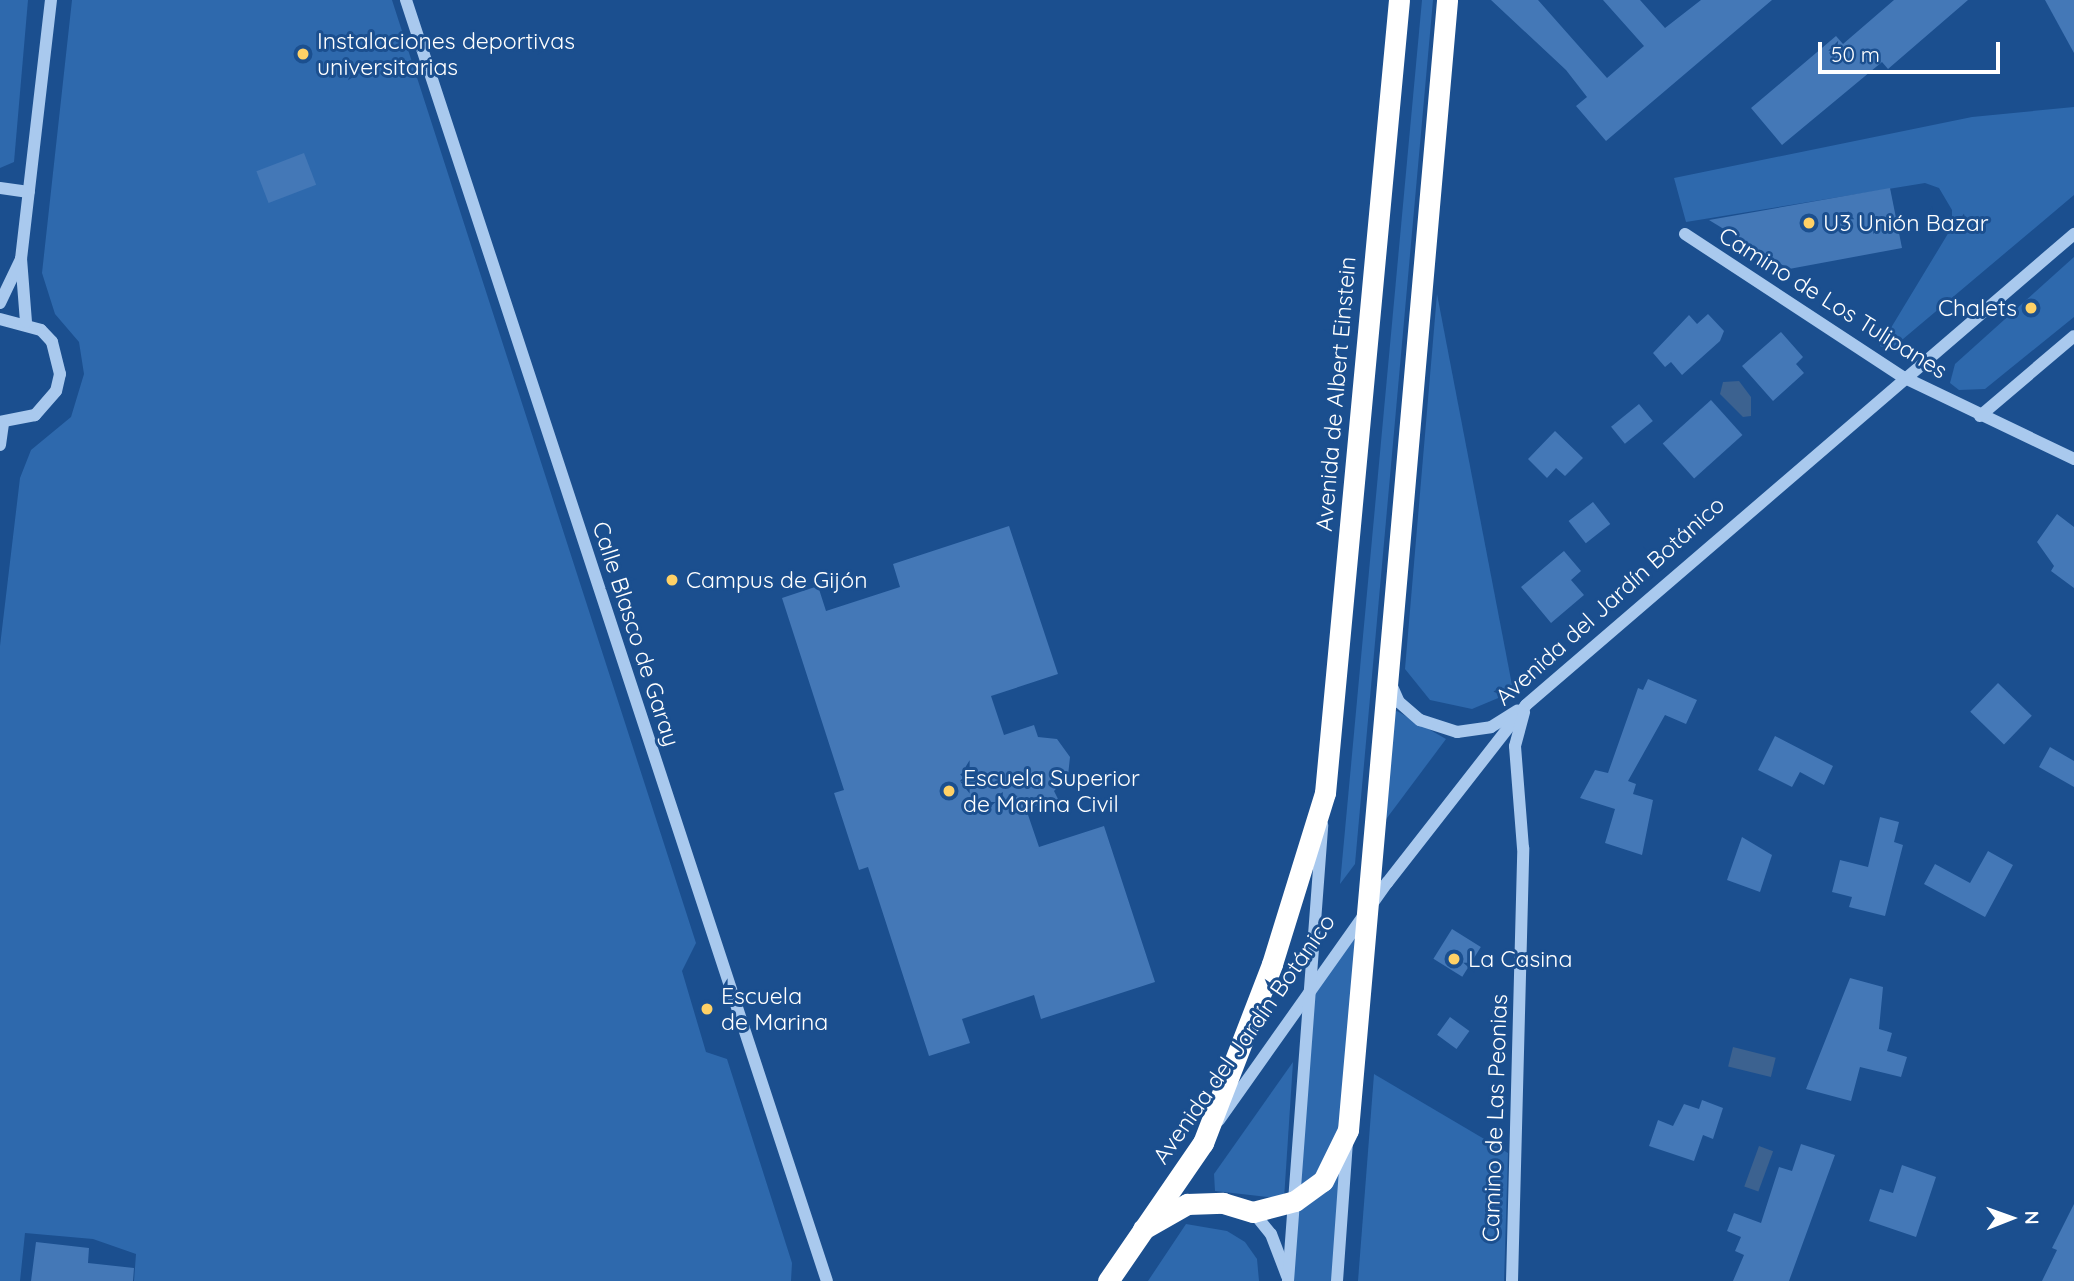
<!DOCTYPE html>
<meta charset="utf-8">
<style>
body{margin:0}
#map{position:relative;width:2074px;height:1281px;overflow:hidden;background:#1b4f8f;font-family:Quicksand,sans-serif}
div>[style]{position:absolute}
.green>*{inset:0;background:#2e69ad}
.water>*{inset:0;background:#3c6290;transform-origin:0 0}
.building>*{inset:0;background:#4478b7;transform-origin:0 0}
.minor>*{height:12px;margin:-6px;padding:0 6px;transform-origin:6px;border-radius:6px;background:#a9c9ee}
.highway>*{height:21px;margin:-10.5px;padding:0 10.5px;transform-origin:10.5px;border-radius:10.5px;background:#fff}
.dots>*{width:19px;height:19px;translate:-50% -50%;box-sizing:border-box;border:4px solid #1b4f8f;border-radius:50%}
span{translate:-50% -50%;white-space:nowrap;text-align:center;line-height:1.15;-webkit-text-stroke:6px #1b4f8f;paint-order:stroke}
.poi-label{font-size:23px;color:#fff}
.left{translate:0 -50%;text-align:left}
.right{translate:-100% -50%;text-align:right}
.street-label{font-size:23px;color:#fff}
.north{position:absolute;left:1976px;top:1183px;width:70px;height:70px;-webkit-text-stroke:5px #1b4f8f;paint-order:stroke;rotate:89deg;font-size:19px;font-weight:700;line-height:28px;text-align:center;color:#fff}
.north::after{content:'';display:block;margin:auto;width:24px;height:32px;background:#fff;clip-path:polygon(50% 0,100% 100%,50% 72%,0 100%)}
.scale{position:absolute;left:1818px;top:42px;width:182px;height:32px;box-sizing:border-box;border:4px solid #fff;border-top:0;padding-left:9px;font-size:21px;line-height:24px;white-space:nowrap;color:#fff;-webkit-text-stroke:5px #1b4f8f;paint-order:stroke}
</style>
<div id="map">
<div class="green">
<i style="clip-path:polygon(0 0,28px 0,14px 162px,0 168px)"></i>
<i style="clip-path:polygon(72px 0,392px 0,696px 943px,682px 971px,706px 1052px,727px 1059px,792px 1263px,791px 1281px,134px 1281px,136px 1254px,93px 1239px,25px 1233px,20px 1281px,0 1281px,0 646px,20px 478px,31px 450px,71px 417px,84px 374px,79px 342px,55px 314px,42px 273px)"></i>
<i style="clip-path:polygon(1422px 0,1433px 0,1355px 864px,1340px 884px)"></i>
<i style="clip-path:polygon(2074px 107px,2074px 195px,1890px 350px,1880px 346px,1952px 227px,1952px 210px,1939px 188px,1925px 183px,1686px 222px,1674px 178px,1972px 117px)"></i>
<i style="clip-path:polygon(2074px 257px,2074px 317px,1985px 389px,1959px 390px,1950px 383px,1955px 364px)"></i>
<i style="clip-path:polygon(1437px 294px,1512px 685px,1503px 696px,1472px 709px,1430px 700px,1405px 669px)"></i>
<i style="clip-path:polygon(1397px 711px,1446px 739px,1384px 822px,1395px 712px)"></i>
<i style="clip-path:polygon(1367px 910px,1337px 1281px,1288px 1281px,1309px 989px)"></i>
<i style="clip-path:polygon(1293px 1062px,1284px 1199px,1215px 1191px,1214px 1174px)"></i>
<i style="clip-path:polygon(1374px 1074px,1508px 1153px,1504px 1281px,1358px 1281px)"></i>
<i style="clip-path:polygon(1186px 1224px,1227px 1231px,1245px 1242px,1257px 1259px,1259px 1281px,1148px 1281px)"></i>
</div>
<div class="water">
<i style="clip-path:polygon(1739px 381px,1751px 397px,1751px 416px,1743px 417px,1720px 394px,1723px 382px)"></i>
<i style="left:1733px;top:1047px;width:44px;height:20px;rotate:14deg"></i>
<i style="left:1759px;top:1146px;width:15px;height:43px;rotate:20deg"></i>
</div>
<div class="building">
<i style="clip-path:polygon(1491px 0,1538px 0,1607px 78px,1644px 46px,1603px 0,1640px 0,1665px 28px,1701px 0,1772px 0,1606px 141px,1576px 106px,1587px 97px,1566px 70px)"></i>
<i style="clip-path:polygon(1894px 0,1968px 0,1888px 69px,1882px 62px,1782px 145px,1751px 108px,1836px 36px,1843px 44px)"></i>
<i style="clip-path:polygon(2045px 0,2074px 0,2074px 53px)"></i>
<i style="left:304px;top:153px;width:34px;height:51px;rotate:69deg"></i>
<i style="clip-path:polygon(1890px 188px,1902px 248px,1789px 269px,1709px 220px)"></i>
<i style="clip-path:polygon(1708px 314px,1724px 331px,1720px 341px,1682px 375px,1671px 362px,1665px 367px,1653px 353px,1689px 315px,1697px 324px)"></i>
<i style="clip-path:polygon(1781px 332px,1803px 357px,1796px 364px,1804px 373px,1773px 401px,1742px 366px)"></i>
<i style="left:1711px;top:400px;width:47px;height:65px;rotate:48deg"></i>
<i style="left:1639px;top:404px;width:22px;height:36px;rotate:51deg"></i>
<i style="clip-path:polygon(1555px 431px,1583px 458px,1565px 476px,1556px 468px,1547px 478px,1528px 459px)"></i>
<i style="left:1593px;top:502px;width:28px;height:31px;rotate:52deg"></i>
<i style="clip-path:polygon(2057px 514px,2074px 527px,2074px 588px,2051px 571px,2054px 566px,2037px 542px)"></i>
<i style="clip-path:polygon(1009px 526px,1058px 674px,991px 696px,1004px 735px,1034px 725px,1038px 737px,1057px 739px,1070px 757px,1068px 776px,1054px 791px,1058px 799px,1026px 809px,1039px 847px,1104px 826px,1155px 982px,1041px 1019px,1034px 995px,962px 1019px,970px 1043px,929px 1056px,868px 867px,859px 870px,834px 793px,844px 790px,782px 598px,818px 586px,826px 611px,900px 587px,893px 564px)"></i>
<i style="clip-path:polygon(1564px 551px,1581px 571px,1571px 580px,1584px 595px,1551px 623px,1521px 587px)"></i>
<i style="clip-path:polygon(1648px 679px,1697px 700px,1686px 724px,1665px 715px,1628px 781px,1636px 784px,1633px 794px,1653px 800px,1642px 855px,1605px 843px,1615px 809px,1580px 798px,1595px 770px,1608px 773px,1638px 688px,1643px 690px)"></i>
<i style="left:1998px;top:683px;width:47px;height:40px;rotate:44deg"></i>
<i style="clip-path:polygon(1775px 736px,1833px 766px,1824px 785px,1800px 772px,1792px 787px,1758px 770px)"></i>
<i style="clip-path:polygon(2050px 747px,2074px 761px,2074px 787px,2039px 767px)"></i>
<i style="clip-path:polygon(1880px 817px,1899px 822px,1894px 842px,1903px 845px,1885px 916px,1849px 907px,1852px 897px,1832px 892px,1840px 860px,1868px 867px)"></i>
<i style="clip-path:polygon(1742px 837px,1772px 855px,1760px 892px,1727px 880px)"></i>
<i style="clip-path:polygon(1988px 851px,2013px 865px,1985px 917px,1924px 884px,1935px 864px,1970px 883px)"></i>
<i style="left:1452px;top:929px;width:34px;height:35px;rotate:32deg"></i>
<i style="clip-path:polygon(1850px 978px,1883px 987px,1879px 1029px,1892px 1033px,1887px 1051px,1907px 1057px,1901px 1077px,1860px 1067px,1851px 1101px,1806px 1089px)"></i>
<i style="left:1450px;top:1017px;width:24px;height:22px;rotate:36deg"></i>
<i style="clip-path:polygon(1702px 1100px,1723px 1108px,1713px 1139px,1703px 1135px,1694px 1161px,1649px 1146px,1658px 1120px,1673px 1126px,1684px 1104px,1699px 1109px)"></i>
<i style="clip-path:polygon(1801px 1144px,1835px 1155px,1789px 1281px,1733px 1281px,1744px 1255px,1735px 1251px,1741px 1237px,1727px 1231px,1734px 1213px,1761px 1223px,1779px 1167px,1792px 1171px)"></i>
<i style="clip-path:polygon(1902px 1165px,1936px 1177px,1916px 1237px,1869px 1221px,1880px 1189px,1893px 1193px)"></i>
<i style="clip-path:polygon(2074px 1204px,2074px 1281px,2042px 1281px,2057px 1250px,2052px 1248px)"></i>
<i style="clip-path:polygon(36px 1242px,89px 1248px,88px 1263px,134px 1268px,133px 1281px,31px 1281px)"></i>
</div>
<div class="minor">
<i style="left:406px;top:0;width:1348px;rotate:71.81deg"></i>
<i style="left:0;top:188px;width:29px;rotate:8deg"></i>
<i style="left:1685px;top:234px;width:261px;rotate:33.3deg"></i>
<i style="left:1903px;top:377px;width:190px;rotate:25.6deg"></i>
<i style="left:0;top:303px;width:49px;rotate:-64.5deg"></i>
<i style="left:0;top:319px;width:42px;rotate:15deg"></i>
<i style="left:41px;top:330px;width:16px;rotate:47deg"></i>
<i style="left:52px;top:342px;width:33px;rotate:76deg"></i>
<i style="left:60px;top:374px;width:17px;rotate:103deg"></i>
<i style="left:56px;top:391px;width:32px;rotate:131deg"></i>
<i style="left:35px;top:415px;width:36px;rotate:169deg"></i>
<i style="left:26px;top:322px;width:63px;rotate:-94.5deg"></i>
<i style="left:21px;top:259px;width:261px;rotate:-83.4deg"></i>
<i style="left:1980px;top:416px;width:123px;rotate:-40.4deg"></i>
<i style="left:0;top:445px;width:22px;rotate:-82deg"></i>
<i style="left:1390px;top:682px;width:22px;rotate:66deg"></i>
<i style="left:1399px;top:702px;width:28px;rotate:41deg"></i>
<i style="left:1420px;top:720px;width:39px;rotate:18deg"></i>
<i style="left:1457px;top:732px;width:34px;rotate:-8deg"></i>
<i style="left:1491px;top:727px;width:31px;rotate:-32deg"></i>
<i style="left:1219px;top:1120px;width:291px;rotate:-54.7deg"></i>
<i style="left:1387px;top:883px;width:226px;rotate:-52deg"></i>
<i style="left:1526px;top:705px;width:723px;rotate:-40.68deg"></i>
<i style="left:1253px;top:1212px;width:28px;rotate:51deg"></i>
<i style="left:1271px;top:1234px;width:45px;rotate:69.1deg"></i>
<i style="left:1288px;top:1281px;width:457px;rotate:-85.7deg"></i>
<i style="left:1337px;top:1281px;width:139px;rotate:-85.9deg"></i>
<i style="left:1512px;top:1281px;width:433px;rotate:-88.5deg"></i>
<i style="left:1523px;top:848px;width:102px;rotate:-94.5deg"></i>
<i style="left:1515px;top:746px;width:35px;rotate:-75deg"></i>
</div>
<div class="highway">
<i style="left:1143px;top:1229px;width:51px;rotate:-29.6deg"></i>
<i style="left:1187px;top:1204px;width:36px;rotate:-2deg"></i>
<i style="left:1223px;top:1203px;width:31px;rotate:17deg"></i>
<i style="left:1253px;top:1212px;width:43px;rotate:-14.7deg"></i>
<i style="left:1295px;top:1201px;width:34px;rotate:-36deg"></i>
<i style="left:1323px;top:1181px;width:57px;rotate:-63.9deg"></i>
<i style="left:1348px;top:1130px;width:1134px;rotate:-84.99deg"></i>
<i style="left:1108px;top:1281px;width:168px;rotate:-55.5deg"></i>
<i style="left:1203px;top:1143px;width:192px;rotate:-68.9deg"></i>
<i style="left:1272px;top:964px;width:179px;rotate:-72.8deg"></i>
<i style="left:1325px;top:793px;width:796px;rotate:-84.67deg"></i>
</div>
<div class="dots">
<i style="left:303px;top:54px;background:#ffd166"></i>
<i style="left:1809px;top:223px;background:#ffd166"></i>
<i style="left:2031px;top:308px;background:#ffd166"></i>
<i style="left:672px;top:580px;background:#ffd166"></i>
<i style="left:949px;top:791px;background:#ffd166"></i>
<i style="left:1454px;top:959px;background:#ffd166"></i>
<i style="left:707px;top:1009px;background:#ffd166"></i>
</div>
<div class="poi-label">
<span class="left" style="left:317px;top:54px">Instalaciones deportivas<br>universitarias</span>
<span class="left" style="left:1823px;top:223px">U3 Unión Bazar</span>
<span class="right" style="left:2017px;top:308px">Chalets</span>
<span class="left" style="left:686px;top:580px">Campus de Gijón</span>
<span class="left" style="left:963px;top:791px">Escuela Superior<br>de Marina Civil</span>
<span class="left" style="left:1468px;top:959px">La Casina</span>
<span class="left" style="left:721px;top:1009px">Escuela<br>de Marina</span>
</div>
<div class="street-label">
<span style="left:1833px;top:303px;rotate:32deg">Camino de Los Tulipanes</span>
<span style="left:1336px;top:394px;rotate:-85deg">Avenida de Albert Einstein</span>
<span style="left:1610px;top:601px;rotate:-42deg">Avenida del Jardín Botánico</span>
<span style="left:636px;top:634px;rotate:72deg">Calle Blasco de Garay</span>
<span style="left:1244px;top:1039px;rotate:-55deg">Avenida del Jardín Botánico</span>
<span style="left:1495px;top:1118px;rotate:-88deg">Camino de Las Peonias</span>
</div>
<div class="north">N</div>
<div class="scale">50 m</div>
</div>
